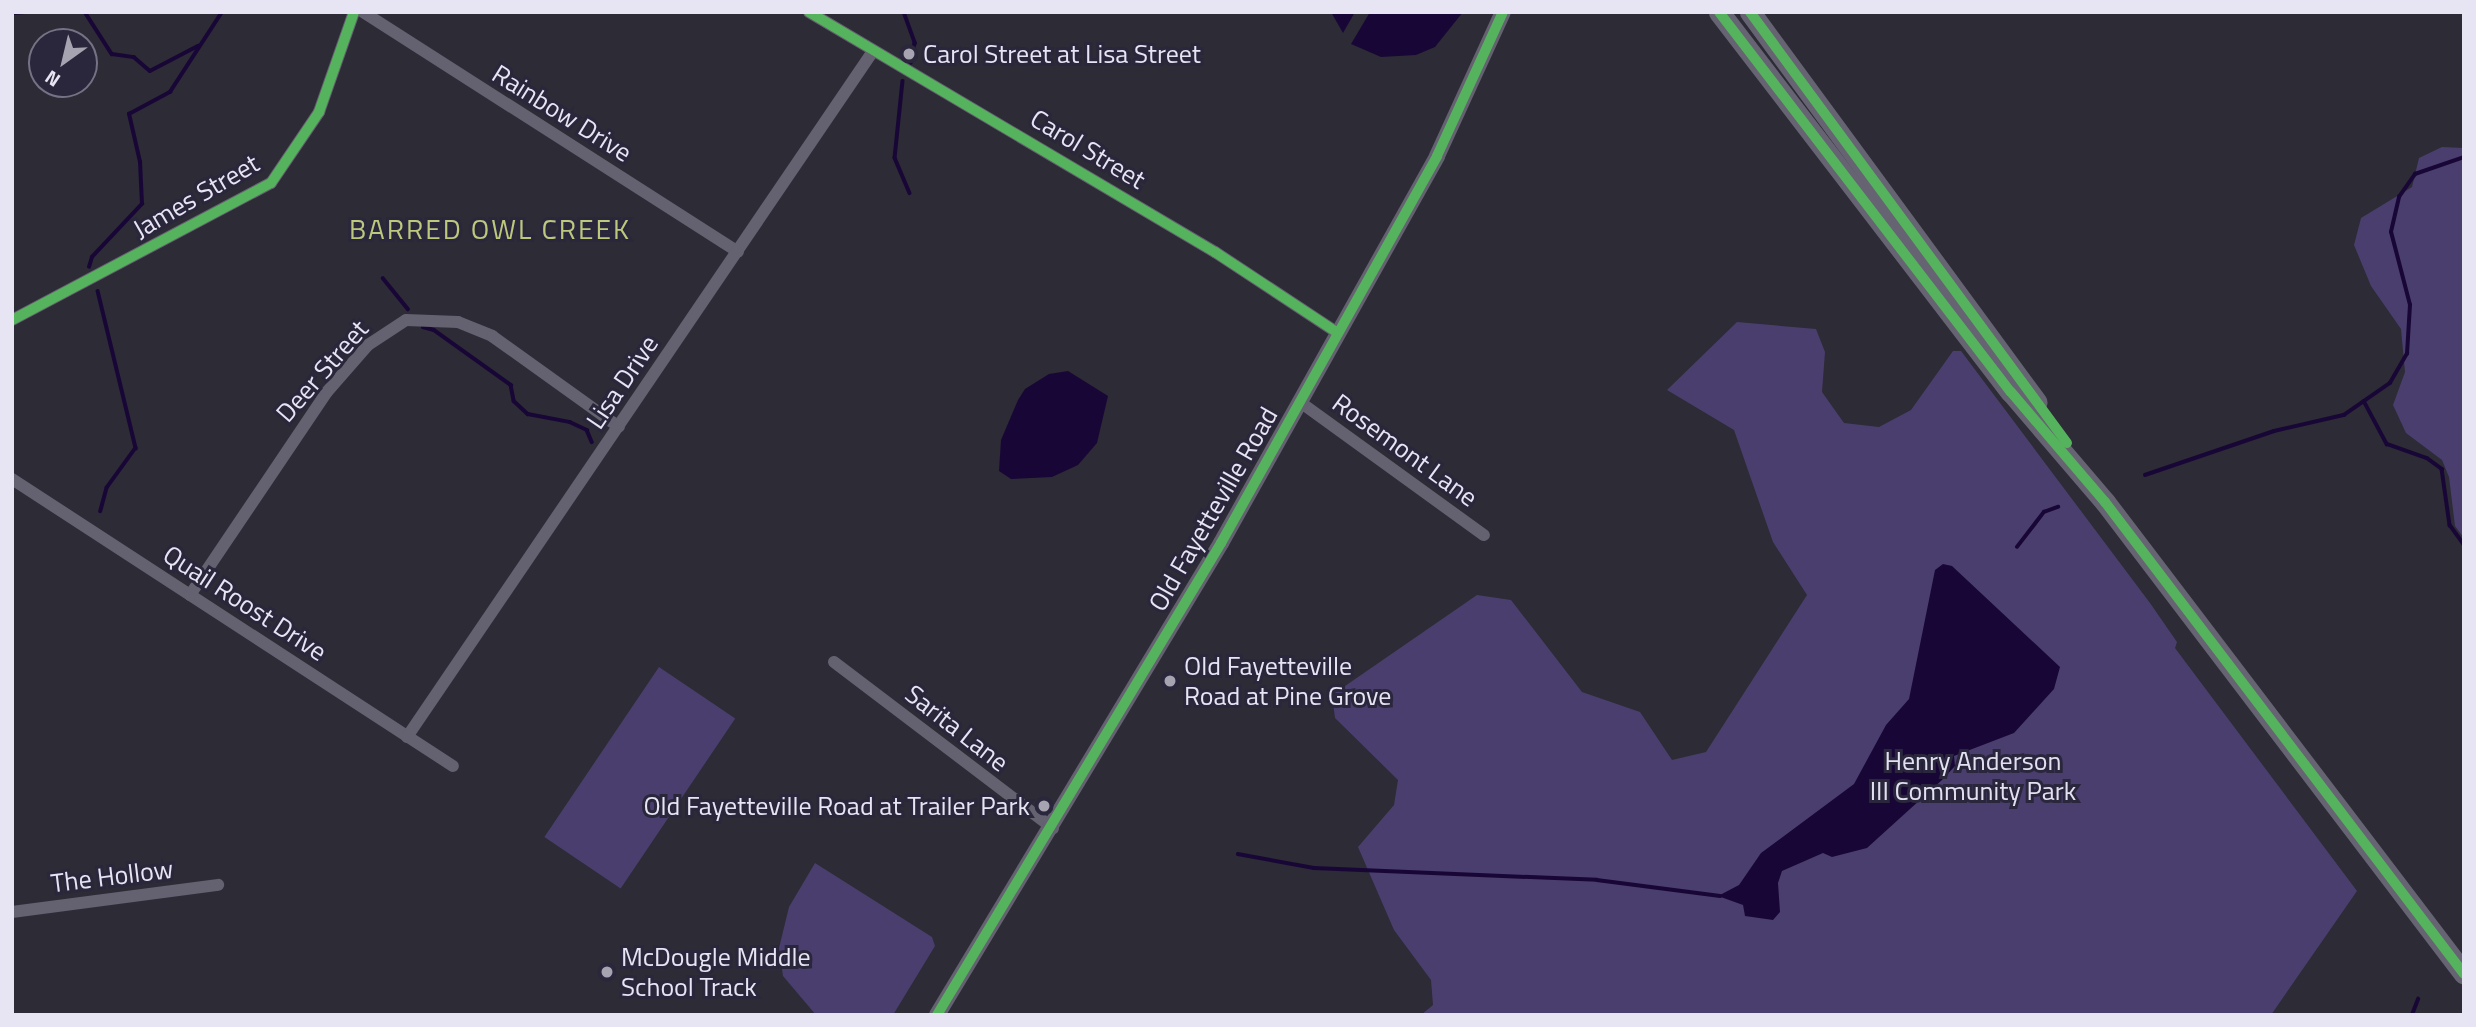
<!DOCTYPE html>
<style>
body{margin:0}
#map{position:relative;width:2476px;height:1027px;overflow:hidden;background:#2d2b36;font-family:"Titillium Web",sans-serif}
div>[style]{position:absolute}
.green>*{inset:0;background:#4a3e6e;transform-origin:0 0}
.water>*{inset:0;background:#180736}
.stream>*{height:3.5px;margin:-1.75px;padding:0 1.75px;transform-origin:1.75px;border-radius:1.75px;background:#180736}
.minor>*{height:12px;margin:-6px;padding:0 6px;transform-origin:6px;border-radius:6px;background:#646170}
.tertiary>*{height:16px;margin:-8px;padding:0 8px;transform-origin:8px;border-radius:8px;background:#646170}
.trunk>*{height:21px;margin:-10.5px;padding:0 10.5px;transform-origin:10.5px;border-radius:10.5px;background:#666473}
.cycleway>*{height:10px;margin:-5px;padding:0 5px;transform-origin:5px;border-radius:5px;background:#56b35d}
.dots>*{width:19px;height:19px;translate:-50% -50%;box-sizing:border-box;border:4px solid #2a263b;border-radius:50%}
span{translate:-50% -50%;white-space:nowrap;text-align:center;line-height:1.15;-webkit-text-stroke:6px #2a263b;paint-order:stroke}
.poi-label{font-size:26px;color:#e7e5f3}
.left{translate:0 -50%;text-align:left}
.right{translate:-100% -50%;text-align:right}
.street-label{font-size:26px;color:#e7e5f3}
.park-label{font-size:26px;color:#e3e0f2}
.neighbourhood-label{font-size:28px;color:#bcc87c;letter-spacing:2px}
.frame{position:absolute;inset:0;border:14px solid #e7e5f3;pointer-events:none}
.north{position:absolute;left:28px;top:28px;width:70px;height:70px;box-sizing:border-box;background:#2a263b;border:2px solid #767285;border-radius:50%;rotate:214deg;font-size:19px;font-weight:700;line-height:28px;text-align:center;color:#e7e5f3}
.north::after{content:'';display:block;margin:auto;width:24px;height:32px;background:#a6a4b1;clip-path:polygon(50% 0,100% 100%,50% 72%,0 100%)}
</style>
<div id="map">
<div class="green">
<i style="clip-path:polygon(2442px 147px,2464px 148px,2464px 538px,2455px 526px,2449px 477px,2442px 460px,2406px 433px,2393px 405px,2405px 372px,2401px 329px,2371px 286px,2354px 245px,2361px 218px,2412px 187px,2419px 158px)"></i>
<i style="clip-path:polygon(1737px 322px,1816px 329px,1825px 352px,1822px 392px,1844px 423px,1879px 427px,1911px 410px,1953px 351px,1961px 351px,2150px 603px,2177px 642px,2175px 648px,2357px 891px,2271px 1015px,1421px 1015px,1433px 1005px,1431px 980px,1394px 930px,1358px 847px,1394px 805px,1398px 780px,1335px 718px,1332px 695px,1477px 595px,1511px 600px,1582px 692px,1640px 712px,1672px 760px,1706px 752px,1807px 595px,1773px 542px,1734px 430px,1667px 390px)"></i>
<i style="left:659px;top:667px;width:92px;height:205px;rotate:34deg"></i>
<i style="clip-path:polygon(815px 863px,932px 937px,935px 946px,893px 1015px,816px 1015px,783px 976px,779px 948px,789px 907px)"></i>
</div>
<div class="water">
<i style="clip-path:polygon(1331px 12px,1355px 12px,1343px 33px)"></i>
<i style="clip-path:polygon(1370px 12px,1463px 12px,1435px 47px,1416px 55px,1381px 57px,1351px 44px)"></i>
<i style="clip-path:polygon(1068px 371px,1108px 396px,1097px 443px,1078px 465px,1052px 477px,1011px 479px,999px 471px,1001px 440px,1018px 400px,1025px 389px,1049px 374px)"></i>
<i style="clip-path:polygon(1943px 564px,1952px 566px,2060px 667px,2054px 689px,2014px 733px,1954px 756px,1955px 766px,1942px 780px,1867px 848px,1832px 857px,1823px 853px,1782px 871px,1778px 883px,1780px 912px,1773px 920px,1745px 916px,1743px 905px,1718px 896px,1739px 885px,1761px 853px,1854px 784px,1886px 725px,1909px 699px,1935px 570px)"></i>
</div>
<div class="stream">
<i style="left:85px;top:12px;width:50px;rotate:57.3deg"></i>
<i style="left:112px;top:54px;width:22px;rotate:8deg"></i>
<i style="left:134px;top:57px;width:21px;rotate:41deg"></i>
<i style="left:150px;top:71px;width:54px;rotate:-27.5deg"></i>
<i style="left:904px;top:12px;width:33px;rotate:70deg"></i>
<i style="left:915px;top:43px;width:20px;rotate:101deg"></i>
<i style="left:12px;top:13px;width:13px;rotate:-4deg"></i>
<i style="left:903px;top:81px;width:77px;rotate:95.9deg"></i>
<i style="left:895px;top:158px;width:38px;rotate:67deg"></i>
<i style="left:89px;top:267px;width:10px;rotate:-73deg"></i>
<i style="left:92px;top:257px;width:73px;rotate:-46.7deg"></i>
<i style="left:142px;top:204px;width:42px;rotate:-92.7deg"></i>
<i style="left:140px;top:162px;width:49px;rotate:-102.9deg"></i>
<i style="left:129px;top:114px;width:47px;rotate:-28.2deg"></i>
<i style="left:170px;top:92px;width:95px;rotate:-57deg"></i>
<i style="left:383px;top:278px;width:40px;rotate:51deg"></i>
<i style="left:98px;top:291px;width:162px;rotate:76.4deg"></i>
<i style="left:136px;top:448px;width:49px;rotate:125.9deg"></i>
<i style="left:107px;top:488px;width:24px;rotate:105deg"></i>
<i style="left:423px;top:327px;width:11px;rotate:15deg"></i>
<i style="left:434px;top:330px;width:95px;rotate:35.5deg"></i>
<i style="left:511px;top:385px;width:16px;rotate:79deg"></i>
<i style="left:514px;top:401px;width:19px;rotate:43deg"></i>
<i style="left:528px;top:414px;width:43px;rotate:10.8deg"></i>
<i style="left:570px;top:422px;width:19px;rotate:25deg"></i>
<i style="left:587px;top:430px;width:13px;rotate:67deg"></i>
<i style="left:2364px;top:401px;width:49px;rotate:61.9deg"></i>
<i style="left:2387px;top:444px;width:42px;rotate:19.3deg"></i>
<i style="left:2427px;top:458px;width:19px;rotate:36deg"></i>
<i style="left:2442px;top:469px;width:57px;rotate:81.9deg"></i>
<i style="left:2450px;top:525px;width:24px;rotate:54deg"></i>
<i style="left:2145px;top:475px;width:136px;rotate:-18.8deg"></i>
<i style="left:2274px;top:431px;width:72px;rotate:-12.9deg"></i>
<i style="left:2344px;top:415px;width:56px;rotate:-34.8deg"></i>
<i style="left:2390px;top:383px;width:34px;rotate:-60deg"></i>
<i style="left:2407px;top:354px;width:49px;rotate:-86.5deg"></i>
<i style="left:2410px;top:305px;width:75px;rotate:-104.6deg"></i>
<i style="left:2391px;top:232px;width:36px;rotate:-77deg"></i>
<i style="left:2399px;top:197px;width:28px;rotate:-55deg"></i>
<i style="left:2415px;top:174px;width:52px;rotate:-19.1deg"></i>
<i style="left:2017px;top:547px;width:44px;rotate:-52.4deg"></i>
<i style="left:2044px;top:512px;width:15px;rotate:-20deg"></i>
<i style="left:1238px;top:854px;width:77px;rotate:10.4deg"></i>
<i style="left:1314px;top:868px;width:283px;rotate:2.4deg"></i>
<i style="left:1597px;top:880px;width:124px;rotate:7.4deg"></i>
<i style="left:2412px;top:1015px;width:17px;rotate:-69deg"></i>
</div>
<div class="minor">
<i style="left:363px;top:12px;width:445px;rotate:32.6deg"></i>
<i style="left:809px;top:12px;width:472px;rotate:30.6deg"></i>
<i style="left:1215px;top:252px;width:147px;rotate:33.4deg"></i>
<i style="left:12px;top:320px;width:293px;rotate:-27.9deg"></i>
<i style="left:271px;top:183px;width:86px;rotate:-55.9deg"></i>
<i style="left:319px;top:112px;width:106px;rotate:-70.7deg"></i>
<i style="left:1300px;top:402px;width:227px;rotate:35.9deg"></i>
<i style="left:12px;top:479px;width:526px;rotate:33.06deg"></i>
<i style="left:190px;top:595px;width:244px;rotate:-56deg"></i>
<i style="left:326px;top:393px;width:64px;rotate:-48.8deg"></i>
<i style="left:368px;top:345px;width:45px;rotate:-33.3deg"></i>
<i style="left:406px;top:320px;width:52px;rotate:2.2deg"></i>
<i style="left:458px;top:322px;width:37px;rotate:22deg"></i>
<i style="left:492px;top:336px;width:156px;rotate:35.6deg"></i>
<i style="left:834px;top:662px;width:275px;rotate:37.2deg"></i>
<i style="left:407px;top:737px;width:829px;rotate:-55.81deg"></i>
<i style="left:12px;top:912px;width:208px;rotate:-7.5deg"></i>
</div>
<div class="tertiary">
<i style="left:937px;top:1015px;width:551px;rotate:-58.96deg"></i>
<i style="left:1221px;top:543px;width:443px;rotate:-60.8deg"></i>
<i style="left:1437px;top:156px;width:158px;rotate:-65.4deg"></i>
</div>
<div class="trunk">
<i style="left:1719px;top:12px;width:479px;rotate:52.5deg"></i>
<i style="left:2011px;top:392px;width:145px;rotate:49.5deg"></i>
<i style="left:2105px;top:502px;width:593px;rotate:52.74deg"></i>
<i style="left:1750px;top:12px;width:484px;rotate:53.7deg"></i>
</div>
<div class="cycleway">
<i style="left:809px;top:12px;width:472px;rotate:30.6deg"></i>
<i style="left:1215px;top:252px;width:147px;rotate:33.4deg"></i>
<i style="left:1719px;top:12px;width:479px;rotate:52.5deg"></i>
<i style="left:2011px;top:392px;width:145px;rotate:49.5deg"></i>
<i style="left:2105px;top:502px;width:593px;rotate:52.74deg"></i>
<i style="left:1750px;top:12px;width:535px;rotate:53.67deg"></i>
<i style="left:12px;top:320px;width:293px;rotate:-27.9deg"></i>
<i style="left:271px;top:183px;width:86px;rotate:-55.9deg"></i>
<i style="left:319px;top:112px;width:106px;rotate:-70.7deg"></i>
<i style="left:937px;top:1015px;width:551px;rotate:-58.96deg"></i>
<i style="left:1221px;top:543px;width:443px;rotate:-60.8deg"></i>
<i style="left:1437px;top:156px;width:158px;rotate:-65.4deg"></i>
</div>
<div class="dots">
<i style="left:909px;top:54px;background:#a6a4b1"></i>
<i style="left:1170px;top:681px;background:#a6a4b1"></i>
<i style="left:1044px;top:806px;background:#a6a4b1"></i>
<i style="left:607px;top:972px;background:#a6a4b1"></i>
</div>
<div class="poi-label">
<span class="left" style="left:923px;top:54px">Carol Street at Lisa Street</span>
<span class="left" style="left:1184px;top:681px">Old Fayetteville<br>Road at Pine Grove</span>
<span class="right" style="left:1030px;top:806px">Old Fayetteville Road at Trailer Park</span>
<span class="left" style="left:621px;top:972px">McDougle Middle<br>School Track</span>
</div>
<div class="street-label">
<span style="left:562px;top:113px;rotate:32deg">Rainbow Drive</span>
<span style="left:1088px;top:149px;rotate:31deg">Carol Street</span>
<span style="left:196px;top:196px;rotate:-30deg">James Street</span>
<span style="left:322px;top:371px;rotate:-49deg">Deer Street</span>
<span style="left:622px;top:382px;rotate:-56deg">Lisa Drive</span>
<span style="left:1405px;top:450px;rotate:36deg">Rosemont Lane</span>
<span style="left:1213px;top:509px;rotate:-60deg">Old Fayetteville Road</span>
<span style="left:245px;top:603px;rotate:33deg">Quail Roost Drive</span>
<span style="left:957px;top:728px;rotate:38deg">Sarita Lane</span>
<span style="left:112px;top:876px;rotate:-7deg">The Hollow</span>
</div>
<div class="park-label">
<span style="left:1973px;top:776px">Henry Anderson<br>III Community Park</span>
</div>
<div class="neighbourhood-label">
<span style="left:490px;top:229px">BARRED OWL CREEK</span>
</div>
<div class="frame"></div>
<div class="north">N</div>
</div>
